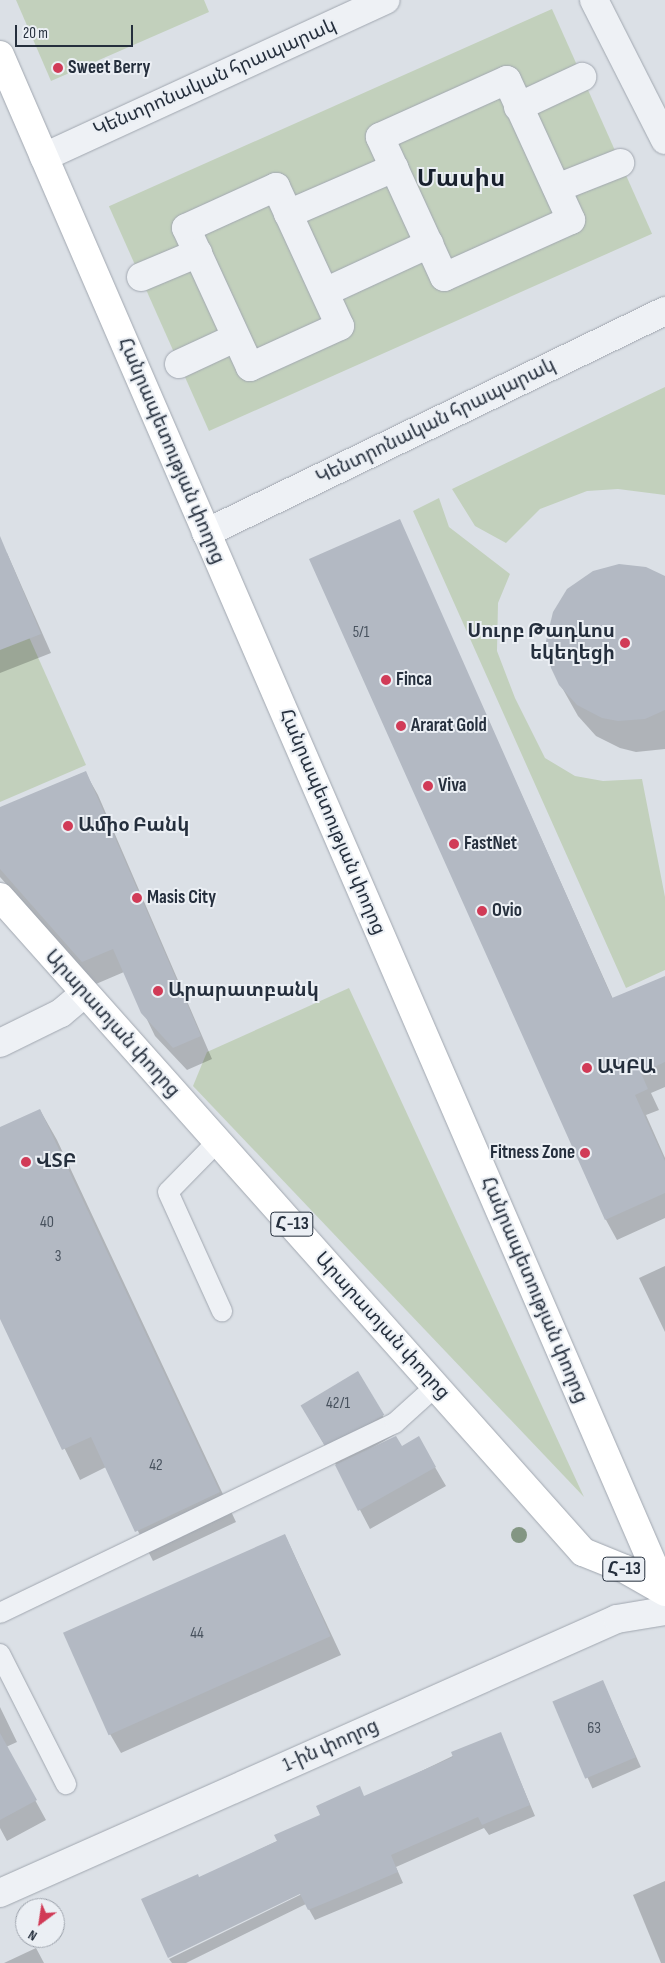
<!DOCTYPE html>
<meta charset="utf-8">
<style>
body{margin:0}
#map{position:relative;width:665px;height:1963px;overflow:hidden;background:#dbe0e6;font-family:"Sofia Sans Condensed","Noto Sans Armenian",sans-serif}
div>[style]{position:absolute}
.green>*{inset:0;background:#c2d0bc;transform-origin:0 0}
.shadow>*{inset:0;background:#0003;transform-origin:0 0}
.building>*{inset:0;background:#b3b9c3;transform-origin:0 0}
.roads{filter:drop-shadow(0 0 1px #a1a7b0) drop-shadow(0 0 1px #a1a7b0)}
.lane>*{height:20px;margin:-10px;padding:0 10px;transform-origin:10px;border-radius:10px;background:#eef1f5}
.street>*{height:28px;margin:-14px;padding:0 14px;transform-origin:14px;border-radius:14px;background:#eef1f5}
.secondary>*{height:28px;margin:-14px;padding:0 14px;transform-origin:14px;border-radius:14px;background:#fff}
.primary>*{height:28px;margin:-14px;padding:0 14px;transform-origin:14px;border-radius:14px;background:#fff}
.trees>*{width:16px;height:16px;margin:-8px;border-radius:50%;background:#839683}
.dots>*{width:14px;height:14px;translate:-50% -50%;box-sizing:border-box;border:2px solid #ebeff4;border-radius:50%}
span{translate:-50% -50%;white-space:nowrap;text-align:center;line-height:1.15;-webkit-text-stroke:4px #ebeff4;paint-order:stroke}
.number-label{font-size:16px;color:#48525e}
.number-label span{-webkit-text-stroke-width:0}
.shield-label span{padding:1px 4px;background:#ebeff4;border:1px solid;border-radius:4px;-webkit-text-stroke-width:0}
.shield-label{font-size:18px;color:#252f3d;font-weight:700}
.poi-label{font-size:19px;color:#252f3d;font-weight:700}
.left{translate:0 -50%;text-align:left}
.right{translate:-100% -50%;text-align:right}
.street-label{font-size:19px;color:#252f3d}
.district-label{font-size:24px;color:#18202d;font-weight:700}
.north{position:absolute;left:15px;top:1898px;width:50px;height:50px;box-sizing:border-box;background:#ebeff4;border:1px solid #9ca2ab;border-radius:50%;rotate:211deg;font-size:14px;font-weight:700;line-height:20px;text-align:center;color:#252f3d}
.north::after{content:'';display:block;margin:auto;width:18px;height:22px;background:#d13b57;clip-path:polygon(50% 0,100% 100%,50% 72%,0 100%)}
.scale{position:absolute;left:15px;top:25px;width:118px;height:22px;box-sizing:border-box;border:2px solid #252f3d;border-top:0;padding-left:6px;font-size:15px;line-height:18px;white-space:nowrap;color:#252f3d;-webkit-text-stroke:4px #ebeff4;paint-order:stroke}
</style>
<div id="map">
<div class="green">
<i style="clip-path:polygon(16px 0,204px 0,209px 12px,51px 81px)"></i>
<i style="left:552px;top:9px;width:246px;height:485px;rotate:66deg"></i>
<i style="clip-path:polygon(665px 387px,665px 495px,618px 489px,587px 491px,540px 509px,506px 543px,475px 526px,452px 489px)"></i>
<i style="clip-path:polygon(439px 498px,449px 527px,510px 574px,498px 603px,497px 651px,515px 698px,545px 758px,575px 776px,603px 781px,642px 779px,665px 897px,665px 970px,626px 988px,413px 511px)"></i>
<i style="clip-path:polygon(0 572px,86px 765px,0 802px)"></i>
<i style="clip-path:polygon(349px 988px,584px 1497px,193px 1086px,207px 1052px)"></i>
</div>
<div class="shadow">
<i style="clip-path:polygon(399px 521px,613px 999px,665px 977px,665px 1087px,651px 1093px,659px 1110px,646px 1115px,665px 1158px,665px 1218px,617px 1240px,606px 1220px)"></i>
<i style="clip-path:polygon(7px 553px,51px 653px,0 673px,0 556px)"></i>
<i style="clip-path:polygon(665px 578px,665px 749px,636px 752px,620px 748px,596px 736px,578px 716px,560px 684px)"></i>
<i style="clip-path:polygon(85px 772px,98px 795px,212px 1059px,187px 1070px,155px 1036px,124px 972px,96px 984px,0 877px,0 808px)"></i>
<i style="clip-path:polygon(40px 1110px,57px 1140px,236px 1522px,153px 1561px,106px 1467px,80px 1480px,0 1316px,0 1129px)"></i>
<i style="clip-path:polygon(665px 1266px,665px 1332px,639px 1278px)"></i>
<i style="left:358px;top:1373px;width:72px;height:65px;rotate:60deg"></i>
<i style="clip-path:polygon(418px 1438px,446px 1486px,370px 1529px,337px 1466px,402px 1448px)"></i>
<i style="clip-path:polygon(285px 1535px,341px 1655px,121px 1753px,110px 1734px)"></i>
<i style="left:603px;top:1682px;width:93px;height:53px;rotate:66deg"></i>
<i style="clip-path:polygon(0 1707px,17px 1742px,6px 1747px,46px 1820px,7px 1841px,0 1828px)"></i>
<i style="clip-path:polygon(500px 1733px,535px 1816px,489px 1835px,484px 1828px,396px 1867px,403px 1883px,315px 1920px,306px 1904px,186px 1963px,172px 1963px,169px 1959px,306px 1892px,199px 1879px)"></i>
<i style="clip-path:polygon(665px 1881px,665px 1963px,661px 1963px,633px 1895px)"></i>
<i style="clip-path:polygon(36px 1948px,44px 1963px,4px 1963px)"></i>
</div>
<div class="building">
<i style="clip-path:polygon(400px 519px,612px 998px,665px 976px,665px 1062px,641px 1073px,648px 1089px,635px 1095px,665px 1161px,665px 1193px,605px 1220px,309px 559px)"></i>
<i style="clip-path:polygon(0 536px,41px 634px,0 650px)"></i>
<i style="clip-path:polygon(619px 564px,646px 567px,665px 576px,665px 710px,645px 719px,618px 721px,602px 718px,577px 705px,559px 685px,551px 668px,546px 641px,553px 612px,567px 589px,593px 571px)"></i>
<i style="clip-path:polygon(86px 771px,201px 1036px,173px 1048px,141px 1013px,113px 949px,82px 962px,0 869px,0 807px)"></i>
<i style="clip-path:polygon(40px 1109px,220px 1492px,135px 1532px,91px 1437px,62px 1450px,0 1319px,0 1127px)"></i>
<i style="left:358px;top:1371px;width:51px;height:67px;rotate:59deg"></i>
<i style="clip-path:polygon(396px 1436px,402px 1446px,419px 1436px,436px 1467px,358px 1511px,335px 1465px)"></i>
<i style="left:285px;top:1534px;width:112px;height:243px;rotate:66deg"></i>
<i style="left:603px;top:1680px;width:84px;height:55px;rotate:67deg"></i>
<i style="clip-path:polygon(501px 1732px,530px 1805px,482px 1825px,478px 1817px,391px 1855px,398px 1872px,354px 1891px,308px 1910px,300px 1894px,168px 1958px,141px 1899px,198px 1874px,199px 1877px,277px 1841px,274px 1835px,320px 1815px,316px 1806px,360px 1786px,364px 1796px,453px 1757px,451px 1752px)"></i>
<i style="clip-path:polygon(0 1733px,37px 1800px,0 1820px)"></i>
</div>
<div class="roads">
<div class="lane">
<i style="left:218px;top:1141px;width:71px;rotate:134.4deg"></i>
<i style="left:168px;top:1192px;width:131px;rotate:65.6deg"></i>
<i style="left:0;top:1613px;width:438px;rotate:-25.7deg"></i>
<i style="left:395px;top:1423px;width:55px;rotate:-42.1deg"></i>
<i style="left:0;top:1654px;width:146px;rotate:63.1deg"></i>
</div>
<div class="street">
<i style="left:594px;top:0;width:157px;rotate:63.1deg"></i>
<i style="left:507px;top:80px;width:154px;rotate:65.4deg"></i>
<i style="left:571px;top:220px;width:139px;rotate:155.8deg"></i>
<i style="left:444px;top:277px;width:154px;rotate:-114.6deg"></i>
<i style="left:380px;top:137px;width:139px;rotate:-24.2deg"></i>
<i style="left:518px;top:107px;width:71px;rotate:-25.1deg"></i>
<i style="left:44px;top:157px;width:376px;rotate:-24.7deg"></i>
<i style="left:276px;top:187px;width:153px;rotate:65.3deg"></i>
<i style="left:340px;top:326px;width:99px;rotate:155.5deg"></i>
<i style="left:250px;top:367px;width:153px;rotate:-114.7deg"></i>
<i style="left:186px;top:228px;width:99px;rotate:-24.5deg"></i>
<i style="left:557px;top:188px;width:68px;rotate:-21.6deg"></i>
<i style="left:288px;top:214px;width:116px;rotate:-23.5deg"></i>
<i style="left:141px;top:277px;width:62px;rotate:-22.8deg"></i>
<i style="left:325px;top:292px;width:115px;rotate:-24.8deg"></i>
<i style="left:179px;top:364px;width:62px;rotate:-24.9deg"></i>
<i style="left:206px;top:533px;width:510px;rotate:-25.81deg"></i>
<i style="left:0;top:1043px;width:68px;rotate:-26.2deg"></i>
<i style="left:61px;top:1013px;width:31px;rotate:-40deg"></i>
<i style="left:0;top:1893px;width:675px;rotate:-23.95deg"></i>
<i style="left:617px;top:1619px;width:49px;rotate:-9.5deg"></i>
</div>
<div class="secondary">
<i style="left:0;top:55px;width:1672px;rotate:66.61deg"></i>
</div>
<div class="primary">
<i style="left:0;top:897px;width:877px;rotate:48.33deg"></i>
<i style="left:583px;top:1552px;width:45px;rotate:22deg"></i>
<i style="left:625px;top:1569px;width:46px;rotate:29.9deg"></i>
</div>
</div>
<div class="trees">
<i style="left:519px;top:1535px"></i>
</div>
<div class="dots">
<i style="left:58px;top:68px;background:#d13b57"></i>
<i style="left:625px;top:643px;background:#d13b57"></i>
<i style="left:386px;top:680px;background:#d13b57"></i>
<i style="left:401px;top:726px;background:#d13b57"></i>
<i style="left:428px;top:786px;background:#d13b57"></i>
<i style="left:68px;top:826px;background:#d13b57"></i>
<i style="left:454px;top:844px;background:#d13b57"></i>
<i style="left:137px;top:898px;background:#d13b57"></i>
<i style="left:482px;top:911px;background:#d13b57"></i>
<i style="left:158px;top:991px;background:#d13b57"></i>
<i style="left:587px;top:1068px;background:#d13b57"></i>
<i style="left:585px;top:1153px;background:#d13b57"></i>
<i style="left:26px;top:1162px;background:#d13b57"></i>
</div>
<div class="number-label">
<span style="left:361px;top:633px">5/1</span>
<span style="left:47px;top:1223px">40</span>
<span style="left:58px;top:1257px">3</span>
<span style="left:338px;top:1404px">42/1</span>
<span style="left:156px;top:1466px">42</span>
<span style="left:197px;top:1634px">44</span>
<span style="left:594px;top:1729px">63</span>
</div>
<div class="shield-label">
<span style="left:292px;top:1224px">Հ-13</span>
<span style="left:624px;top:1569px">Հ-13</span>
</div>
<div class="poi-label">
<span class="left" style="left:68px;top:68px">Sweet Berry</span>
<span class="right" style="left:615px;top:643px">Սուրբ Թադևոս<br>եկեղեցի</span>
<span class="left" style="left:396px;top:680px">Finca</span>
<span class="left" style="left:411px;top:726px">Ararat Gold</span>
<span class="left" style="left:438px;top:786px">Viva</span>
<span class="left" style="left:78px;top:826px">Ամիօ Բանկ</span>
<span class="left" style="left:464px;top:844px">FastNet</span>
<span class="left" style="left:147px;top:898px">Masis City</span>
<span class="left" style="left:492px;top:911px">Ovio</span>
<span class="left" style="left:168px;top:991px">Արարատբանկ</span>
<span class="left" style="left:597px;top:1068px">ԱԿԲԱ</span>
<span class="right" style="left:575px;top:1153px">Fitness Zone</span>
<span class="left" style="left:36px;top:1162px">ՎՏԲ</span>
</div>
<div class="street-label">
<span style="left:215px;top:78px;rotate:-24deg">Կենտրոնական հրապարակ</span>
<span style="left:436px;top:422px;rotate:-26deg">Կենտրոնական հրապարակ</span>
<span style="left:171px;top:451px;rotate:67deg">Հանրապետության փողոց</span>
<span style="left:332px;top:822px;rotate:67deg">Հանրապետության փողոց</span>
<span style="left:112px;top:1024px;rotate:48deg">Արարատյան փողոց</span>
<span style="left:534px;top:1290px;rotate:67deg">Հանրապետության փողոց</span>
<span style="left:382px;top:1326px;rotate:48deg">Արարատյան փողոց</span>
<span style="left:331px;top:1746px;rotate:-24deg">1-ին փողոց</span>
</div>
<div class="district-label">
<span style="left:461px;top:179px">Մասիս</span>
</div>
<div class="north">N</div>
<div class="scale">20 m</div>
</div>
